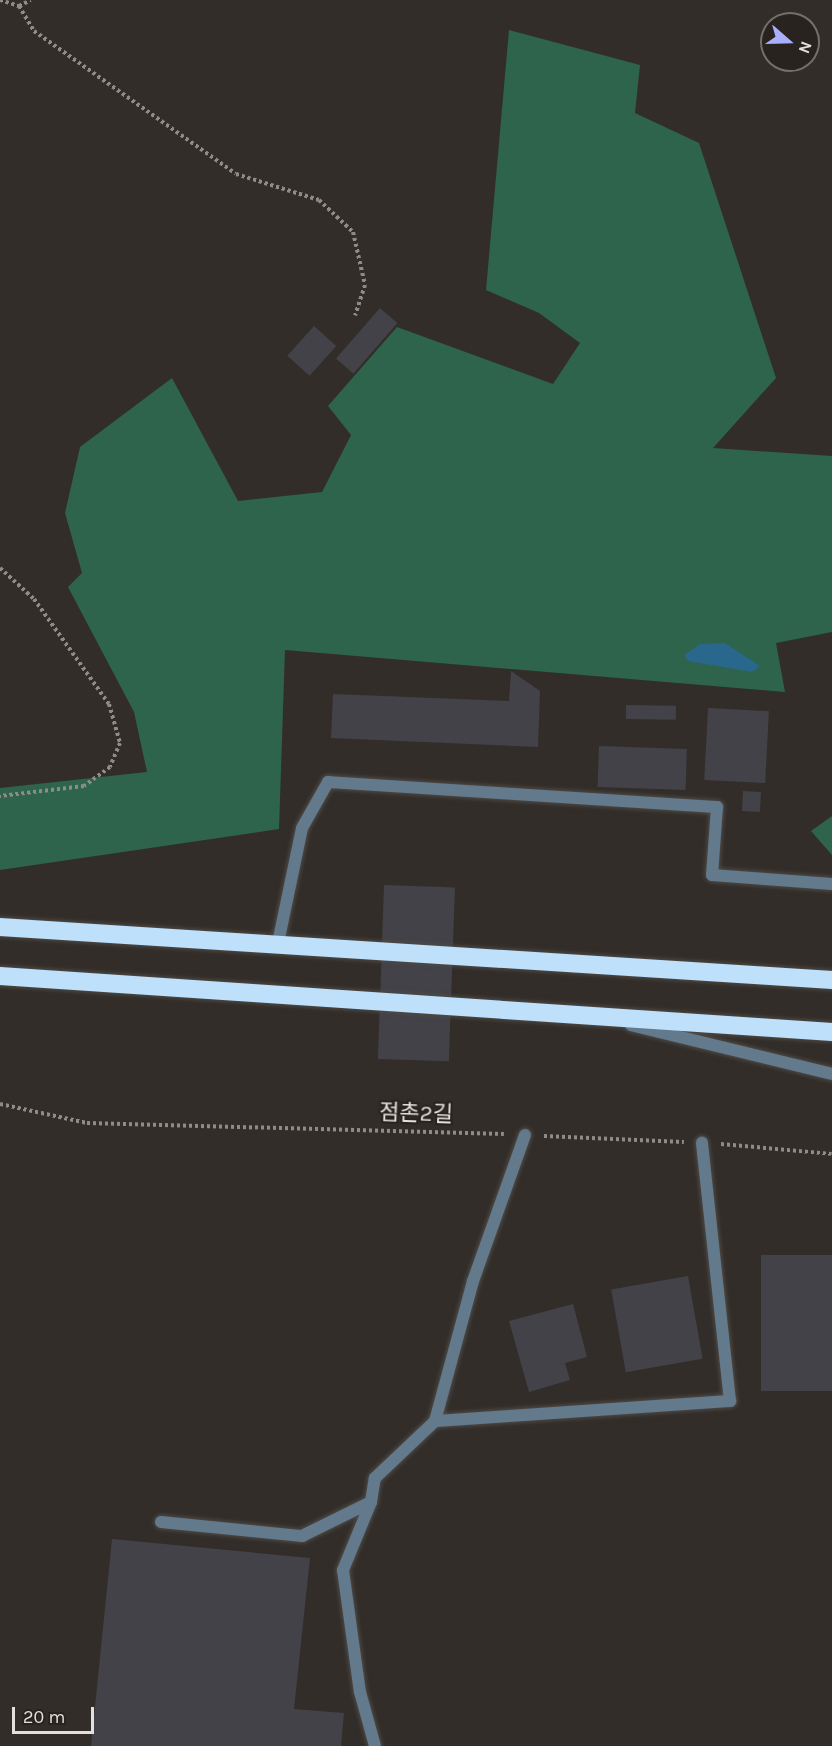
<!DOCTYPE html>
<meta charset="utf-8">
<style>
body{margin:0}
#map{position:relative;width:832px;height:1746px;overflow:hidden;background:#322d29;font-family:Karla,"Noto Sans KR",sans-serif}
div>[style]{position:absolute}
.green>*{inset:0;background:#2d644b}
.water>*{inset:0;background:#29678c}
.building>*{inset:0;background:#424248;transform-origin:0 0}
.path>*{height:4px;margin-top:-2px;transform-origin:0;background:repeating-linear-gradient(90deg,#8f8b88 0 3px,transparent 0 6px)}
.roads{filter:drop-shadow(0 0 2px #4e4a46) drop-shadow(0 0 2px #4e4a46)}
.service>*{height:12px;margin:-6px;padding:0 6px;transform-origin:6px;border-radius:6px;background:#63798c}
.minor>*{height:12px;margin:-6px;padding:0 6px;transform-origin:6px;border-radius:6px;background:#63798c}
.motorway>*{height:18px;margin:-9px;padding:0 9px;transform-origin:9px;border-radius:9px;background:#bfe0fb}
span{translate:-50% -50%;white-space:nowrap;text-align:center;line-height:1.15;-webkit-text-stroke:4.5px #28231f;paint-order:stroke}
.street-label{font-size:22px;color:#e3e0dd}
.north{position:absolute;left:760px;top:12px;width:60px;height:60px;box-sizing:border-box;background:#28231f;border:2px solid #736f6b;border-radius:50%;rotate:110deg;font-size:16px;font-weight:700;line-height:24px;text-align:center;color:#e3e0dd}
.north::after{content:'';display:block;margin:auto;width:21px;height:27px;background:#a8b0fc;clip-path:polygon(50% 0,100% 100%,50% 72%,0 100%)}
.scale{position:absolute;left:12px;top:1707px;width:82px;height:27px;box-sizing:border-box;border:3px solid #e3e0dd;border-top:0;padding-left:8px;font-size:18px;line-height:21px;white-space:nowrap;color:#e3e0dd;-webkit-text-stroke:4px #28231f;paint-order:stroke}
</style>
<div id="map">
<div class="green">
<i style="clip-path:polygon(509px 30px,640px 65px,635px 113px,699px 143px,776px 378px,713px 448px,832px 456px,832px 632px,776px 643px,785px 692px,285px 650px,279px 829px,0 870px,0 788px,147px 772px,134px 712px,68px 587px,82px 573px,65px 513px,80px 447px,172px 378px,238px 501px,322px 492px,351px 435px,328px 406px,397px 327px,553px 384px,580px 343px,539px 313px,486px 290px)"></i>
<i style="clip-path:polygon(832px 816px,832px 855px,811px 831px)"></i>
</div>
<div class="water">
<i style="clip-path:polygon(725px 643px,760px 666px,752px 672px,688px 661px,684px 655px,700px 644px)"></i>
</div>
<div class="building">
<i style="left:380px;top:308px;width:23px;height:67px;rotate:41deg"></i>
<i style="left:314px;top:326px;width:30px;height:40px;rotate:42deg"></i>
<i style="clip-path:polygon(511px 671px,540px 691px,538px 747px,331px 738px,333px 694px,509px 701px)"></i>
<i style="left:626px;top:705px;width:50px;height:14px;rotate:1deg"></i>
<i style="left:708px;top:708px;width:61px;height:72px;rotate:3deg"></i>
<i style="left:599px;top:746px;width:88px;height:41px;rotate:2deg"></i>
<i style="left:743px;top:791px;width:18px;height:20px;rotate:3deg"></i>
<i style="left:384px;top:885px;width:71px;height:174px;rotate:2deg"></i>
<i style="left:832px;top:1255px;width:136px;height:71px;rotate:90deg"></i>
<i style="left:688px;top:1276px;width:84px;height:78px;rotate:80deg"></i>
<i style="clip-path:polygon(573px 1304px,587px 1357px,565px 1363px,570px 1380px,529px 1392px,509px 1321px)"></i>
<i style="clip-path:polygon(112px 1539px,310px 1558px,294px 1709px,344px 1713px,341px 1746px,91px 1746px)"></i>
</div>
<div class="path">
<i style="left:0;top:0;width:20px;rotate:18deg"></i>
<i style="left:19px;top:6px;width:13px;rotate:-27deg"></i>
<i style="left:19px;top:6px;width:29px;rotate:59deg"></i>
<i style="left:34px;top:31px;width:247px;rotate:35.3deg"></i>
<i style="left:236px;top:174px;width:87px;rotate:17.4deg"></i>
<i style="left:319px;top:200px;width:47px;rotate:43.3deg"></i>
<i style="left:353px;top:232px;width:54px;rotate:77.2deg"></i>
<i style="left:365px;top:285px;width:32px;rotate:108deg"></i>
<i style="left:0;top:568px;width:46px;rotate:42.4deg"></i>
<i style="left:34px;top:599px;width:129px;rotate:54.5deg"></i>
<i style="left:109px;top:704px;width:41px;rotate:74.2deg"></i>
<i style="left:120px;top:743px;width:26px;rotate:113deg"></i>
<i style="left:110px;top:767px;width:32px;rotate:144deg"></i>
<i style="left:84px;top:786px;width:85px;rotate:173.2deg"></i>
<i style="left:0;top:1104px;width:89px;rotate:12.3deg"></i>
<i style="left:87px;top:1123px;width:417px;rotate:1.5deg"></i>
<i style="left:544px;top:1136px;width:140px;rotate:2.5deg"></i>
<i style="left:721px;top:1144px;width:111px;rotate:5.1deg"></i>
</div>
<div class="roads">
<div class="service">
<i style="left:278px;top:943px;width:117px;rotate:-78.2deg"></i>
<i style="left:302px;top:828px;width:53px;rotate:-60.5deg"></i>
<i style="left:328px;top:782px;width:390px;rotate:3.7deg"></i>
<i style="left:717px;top:807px;width:68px;rotate:94.2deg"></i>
<i style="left:712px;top:875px;width:120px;rotate:4.3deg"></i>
<i style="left:631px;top:1025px;width:207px;rotate:13.7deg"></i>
<i style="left:371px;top:1502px;width:74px;rotate:112.4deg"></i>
<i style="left:343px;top:1570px;width:123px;rotate:82.1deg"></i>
<i style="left:360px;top:1692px;width:56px;rotate:74.5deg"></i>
<i style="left:161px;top:1522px;width:142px;rotate:5.7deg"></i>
<i style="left:302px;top:1536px;width:77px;rotate:-26.2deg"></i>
</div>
<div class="minor">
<i style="left:435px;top:1421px;width:145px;rotate:-74.8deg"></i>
<i style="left:473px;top:1281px;width:155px;rotate:-70.4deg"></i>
<i style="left:371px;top:1502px;width:24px;rotate:-81deg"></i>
<i style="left:375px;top:1478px;width:83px;rotate:-43.5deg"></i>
<i style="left:435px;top:1421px;width:296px;rotate:-3.9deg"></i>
<i style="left:730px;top:1401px;width:260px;rotate:-96.2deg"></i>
</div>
<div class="motorway">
<i style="left:0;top:927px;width:834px;rotate:3.64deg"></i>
<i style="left:0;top:976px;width:834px;rotate:3.85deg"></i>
</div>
</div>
<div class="street-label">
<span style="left:416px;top:1114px;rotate:2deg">점촌2길</span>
</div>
<div class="north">N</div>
<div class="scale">20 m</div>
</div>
